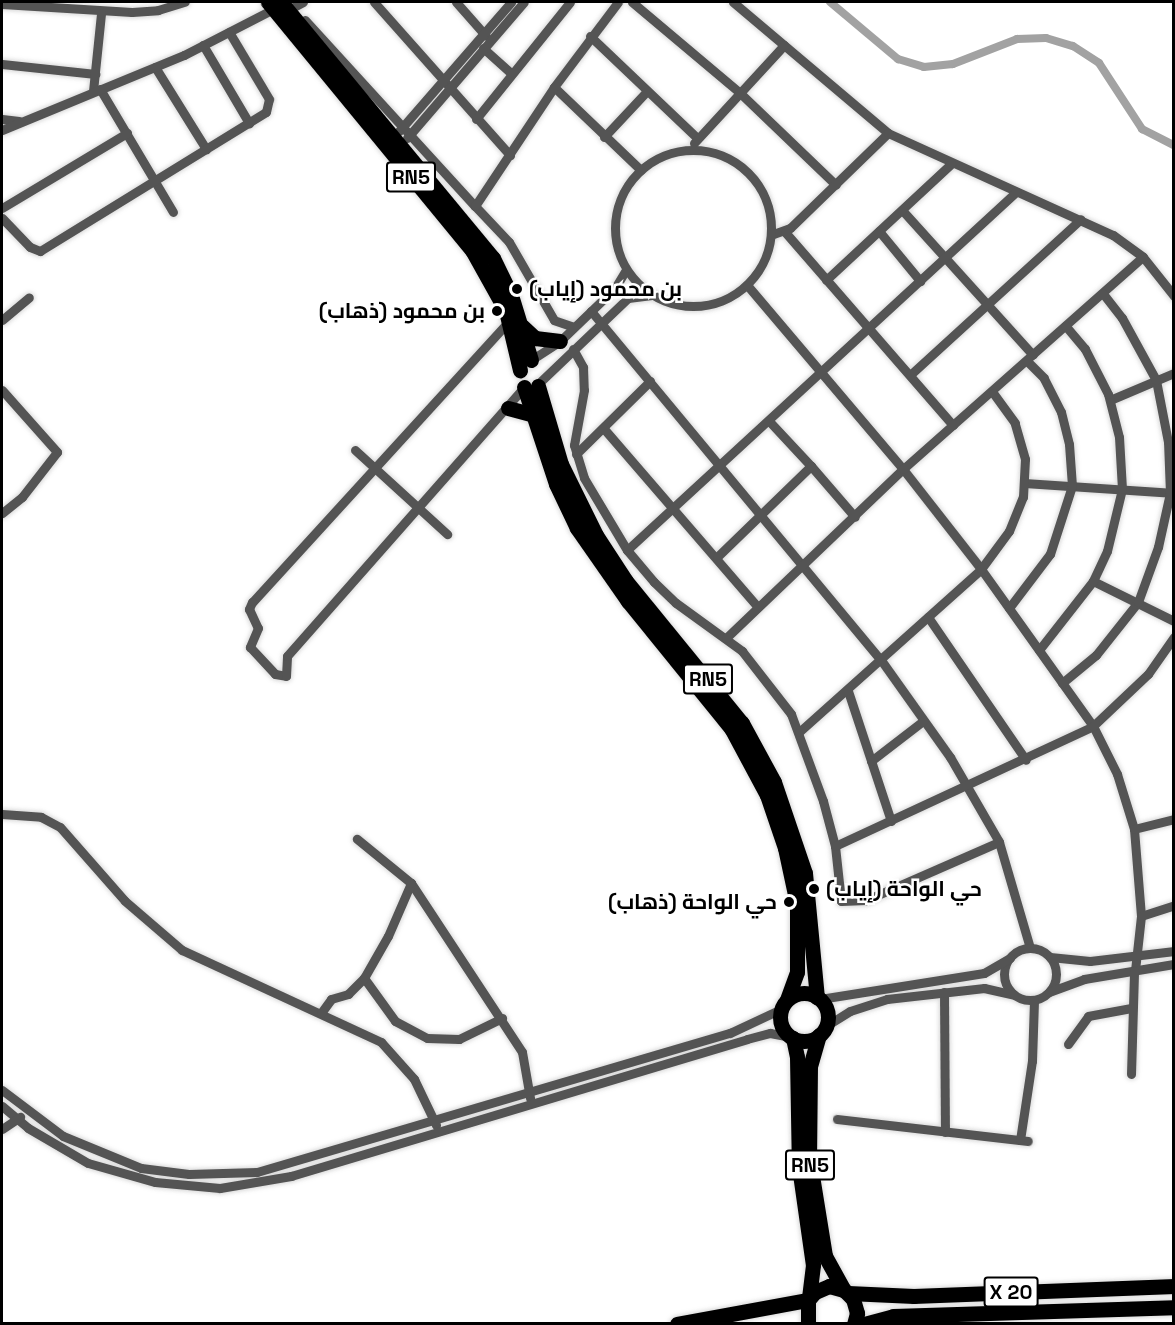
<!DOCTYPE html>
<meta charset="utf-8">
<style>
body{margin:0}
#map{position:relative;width:1175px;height:1325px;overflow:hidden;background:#fff;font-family:"Space Grotesk",Cairo,sans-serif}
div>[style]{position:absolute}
.canal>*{height:8px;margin:-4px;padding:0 4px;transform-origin:4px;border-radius:4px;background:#a2a2a2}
.roads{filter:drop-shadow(0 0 2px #dbdbdb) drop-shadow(0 0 2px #dbdbdb)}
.minor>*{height:9px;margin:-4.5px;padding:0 4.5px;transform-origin:4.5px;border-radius:4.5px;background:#545454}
.minor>.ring{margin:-4.5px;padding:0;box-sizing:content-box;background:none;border:9px solid #545454;border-radius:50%}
.trunk>*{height:15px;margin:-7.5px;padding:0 7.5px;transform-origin:7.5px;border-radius:7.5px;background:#000}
.trunk>.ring{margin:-7.5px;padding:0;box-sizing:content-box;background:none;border:15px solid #000;border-radius:50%}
.dots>*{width:16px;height:16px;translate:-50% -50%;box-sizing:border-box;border:3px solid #fff;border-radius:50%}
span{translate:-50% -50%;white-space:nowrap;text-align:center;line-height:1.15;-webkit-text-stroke:5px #fff;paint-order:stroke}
.shield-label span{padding:2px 4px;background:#fff;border:2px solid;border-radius:4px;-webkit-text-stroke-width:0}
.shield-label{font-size:20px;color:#000;font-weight:700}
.poi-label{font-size:21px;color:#000;font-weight:700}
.left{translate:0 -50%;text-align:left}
.right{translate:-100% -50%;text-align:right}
.frame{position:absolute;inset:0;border:3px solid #000;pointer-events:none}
</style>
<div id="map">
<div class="canal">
<i style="left:830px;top:2px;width:89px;rotate:40deg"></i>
<i style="left:898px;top:59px;width:27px;rotate:17deg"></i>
<i style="left:924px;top:67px;width:29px;rotate:-6deg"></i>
<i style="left:953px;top:64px;width:69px;rotate:-21.3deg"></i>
<i style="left:1017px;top:39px;width:29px;rotate:-2deg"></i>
<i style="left:1046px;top:38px;width:28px;rotate:17deg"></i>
<i style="left:1073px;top:46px;width:31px;rotate:33deg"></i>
<i style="left:1099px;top:63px;width:79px;rotate:56.9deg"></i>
<i style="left:1142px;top:129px;width:36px;rotate:27deg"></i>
</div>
<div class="roads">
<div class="minor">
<i style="left:374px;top:2px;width:205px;rotate:48.4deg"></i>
<i style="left:456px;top:2px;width:45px;rotate:48.6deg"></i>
<i style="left:632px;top:2px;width:140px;rotate:40.1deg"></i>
<i style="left:739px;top:92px;width:134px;rotate:43.8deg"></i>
<i style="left:733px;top:2px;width:203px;rotate:40.2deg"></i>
<i style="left:888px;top:133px;width:136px;rotate:135.9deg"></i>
<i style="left:790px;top:228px;width:20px;rotate:160deg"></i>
<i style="left:2px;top:4px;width:130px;rotate:3.5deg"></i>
<i style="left:132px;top:12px;width:26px;rotate:-4deg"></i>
<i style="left:158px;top:10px;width:28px;rotate:-17deg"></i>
<i style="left:288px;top:10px;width:17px;rotate:-28deg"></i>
<i style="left:305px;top:20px;width:252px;rotate:47.6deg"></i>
<i style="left:590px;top:36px;width:148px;rotate:43.6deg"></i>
<i style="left:203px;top:45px;width:91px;rotate:59.5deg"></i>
<i style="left:483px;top:48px;width:38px;rotate:42deg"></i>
<i style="left:2px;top:64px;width:94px;rotate:6.1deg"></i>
<i style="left:155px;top:67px;width:97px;rotate:58.1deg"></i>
<i style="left:554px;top:87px;width:120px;rotate:43.7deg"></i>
<i style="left:100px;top:89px;width:143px;rotate:59.3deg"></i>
<i style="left:93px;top:91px;width:78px;rotate:-84.1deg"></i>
<i style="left:2px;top:119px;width:17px;rotate:7deg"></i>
<i style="left:476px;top:119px;width:150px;rotate:-51.2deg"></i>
<i style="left:2px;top:130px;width:197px;rotate:-22.4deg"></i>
<i style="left:184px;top:55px;width:100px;rotate:-27.3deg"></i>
<i style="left:399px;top:131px;width:171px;rotate:-49deg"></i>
<i style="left:888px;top:133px;width:247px;rotate:24.4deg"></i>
<i style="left:1113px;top:235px;width:37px;rotate:36deg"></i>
<i style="left:1143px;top:257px;width:50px;rotate:51.5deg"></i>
<i style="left:604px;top:137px;width:63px;rotate:-46.9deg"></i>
<i style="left:407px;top:138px;width:179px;rotate:-49.3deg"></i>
<i style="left:694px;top:143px;width:133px;rotate:-47.4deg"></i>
<i class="ring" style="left:615px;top:150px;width:147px;height:147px"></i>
<i style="left:2px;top:208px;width:146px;rotate:-31deg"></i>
<i style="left:902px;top:210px;width:195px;rotate:47.9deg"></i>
<i style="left:2px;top:218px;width:40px;rotate:46deg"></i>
<i style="left:30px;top:247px;width:11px;rotate:22deg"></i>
<i style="left:40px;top:251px;width:265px;rotate:-31.6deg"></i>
<i style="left:266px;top:112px;width:13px;rotate:-77deg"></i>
<i style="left:269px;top:99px;width:78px;rotate:-120.8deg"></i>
<i style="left:879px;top:231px;width:65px;rotate:50.6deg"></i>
<i style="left:785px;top:232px;width:256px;rotate:49deg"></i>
<i style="left:826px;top:280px;width:171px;rotate:-42.9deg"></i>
<i style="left:747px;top:285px;width:241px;rotate:49.7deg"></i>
<i style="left:903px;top:469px;width:127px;rotate:52deg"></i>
<i style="left:981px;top:569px;width:193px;rotate:54.5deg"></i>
<i style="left:1093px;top:726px;width:54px;rotate:63.4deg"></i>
<i style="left:1117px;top:774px;width:58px;rotate:72.8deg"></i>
<i style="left:1134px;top:829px;width:87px;rotate:85.4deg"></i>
<i style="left:1141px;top:916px;width:54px;rotate:96.3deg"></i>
<i style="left:591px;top:311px;width:454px;rotate:50.3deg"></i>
<i style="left:881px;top:660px;width:119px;rotate:54.6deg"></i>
<i style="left:950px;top:757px;width:98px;rotate:60deg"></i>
<i style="left:999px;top:842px;width:110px;rotate:73.7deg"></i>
<i style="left:2px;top:320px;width:35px;rotate:-40deg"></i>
<i style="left:509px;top:321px;width:381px;rotate:132.4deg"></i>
<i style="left:252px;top:602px;width:8px;rotate:113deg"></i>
<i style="left:249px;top:609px;width:21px;rotate:65deg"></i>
<i style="left:258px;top:628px;width:21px;rotate:113deg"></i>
<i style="left:250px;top:647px;width:37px;rotate:47deg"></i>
<i style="left:275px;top:674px;width:11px;rotate:10deg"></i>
<i style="left:286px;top:676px;width:20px;rotate:-87deg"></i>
<i style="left:287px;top:656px;width:359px;rotate:-48.6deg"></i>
<i style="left:574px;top:327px;width:21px;rotate:-161deg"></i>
<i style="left:554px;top:320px;width:90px;rotate:-120deg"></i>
<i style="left:509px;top:242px;width:50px;rotate:-133.4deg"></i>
<i style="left:475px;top:206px;width:143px;rotate:-56.4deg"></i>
<i style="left:554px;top:87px;width:106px;rotate:-53deg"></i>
<i style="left:573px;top:349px;width:21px;rotate:61deg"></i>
<i style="left:583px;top:367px;width:23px;rotate:88deg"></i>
<i style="left:584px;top:390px;width:56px;rotate:100.3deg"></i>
<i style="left:574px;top:445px;width:34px;rotate:73deg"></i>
<i style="left:584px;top:478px;width:84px;rotate:59.2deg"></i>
<i style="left:627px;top:550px;width:42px;rotate:49.8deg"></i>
<i style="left:654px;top:582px;width:30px;rotate:44deg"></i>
<i style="left:676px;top:603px;width:82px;rotate:36deg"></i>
<i style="left:742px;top:651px;width:80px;rotate:52.1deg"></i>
<i style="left:791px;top:714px;width:93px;rotate:69.8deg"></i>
<i style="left:823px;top:801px;width:47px;rotate:75.1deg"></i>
<i style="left:835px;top:846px;width:55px;rotate:83.8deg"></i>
<i style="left:841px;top:901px;width:25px;rotate:-2deg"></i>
<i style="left:866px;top:900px;width:145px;rotate:-23.6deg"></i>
<i style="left:531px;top:360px;width:35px;rotate:-33deg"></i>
<i style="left:560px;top:341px;width:76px;rotate:-43.9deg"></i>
<i style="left:615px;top:288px;width:21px;rotate:-59deg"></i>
<i style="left:910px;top:375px;width:231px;rotate:-42.4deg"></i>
<i style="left:540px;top:382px;width:122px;rotate:-43.7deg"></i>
<i style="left:628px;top:298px;width:24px;rotate:-7deg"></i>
<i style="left:2px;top:390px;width:83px;rotate:48.4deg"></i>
<i style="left:57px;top:452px;width:57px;rotate:127.9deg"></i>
<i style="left:22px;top:497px;width:26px;rotate:141deg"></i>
<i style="left:1110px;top:400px;width:69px;rotate:-22.9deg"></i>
<i style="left:769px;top:421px;width:62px;rotate:47deg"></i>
<i style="left:605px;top:430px;width:234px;rotate:49.2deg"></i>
<i style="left:355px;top:450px;width:125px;rotate:42.4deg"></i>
<i style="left:576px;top:454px;width:104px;rotate:-44.6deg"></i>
<i style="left:1025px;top:483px;width:149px;rotate:3.8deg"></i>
<i style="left:627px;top:550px;width:529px;rotate:-42.62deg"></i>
<i style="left:717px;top:557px;width:131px;rotate:-44.1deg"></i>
<i style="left:811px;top:466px;width:67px;rotate:49.2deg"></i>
<i style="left:1093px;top:581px;width:90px;rotate:26.3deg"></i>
<i style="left:1009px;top:608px;width:68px;rotate:-52.8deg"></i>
<i style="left:1050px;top:554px;width:71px;rotate:-72.1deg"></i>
<i style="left:1072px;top:486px;width:42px;rotate:-94.1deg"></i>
<i style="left:1069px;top:444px;width:33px;rotate:-104deg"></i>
<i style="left:1061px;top:412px;width:38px;rotate:-117deg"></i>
<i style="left:1044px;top:378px;width:24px;rotate:-135deg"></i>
<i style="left:928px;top:617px;width:173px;rotate:55.6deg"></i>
<i style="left:726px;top:638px;width:245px;rotate:-43.7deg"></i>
<i style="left:903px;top:469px;width:320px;rotate:-41.5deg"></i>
<i style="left:1039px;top:650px;width:88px;rotate:-52deg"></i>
<i style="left:1093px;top:581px;width:33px;rotate:-65deg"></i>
<i style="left:1107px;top:551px;width:64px;rotate:-76.4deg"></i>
<i style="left:1122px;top:489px;width:52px;rotate:-93.3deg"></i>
<i style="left:1119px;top:437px;width:44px;rotate:-104.3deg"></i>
<i style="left:1108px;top:394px;width:51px;rotate:-117.1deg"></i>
<i style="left:1085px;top:349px;width:30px;rotate:-130deg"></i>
<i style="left:1062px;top:683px;width:44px;rotate:-39.5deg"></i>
<i style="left:1096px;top:655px;width:68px;rotate:-51.6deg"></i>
<i style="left:1138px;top:602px;width:59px;rotate:-70deg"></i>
<i style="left:1158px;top:547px;width:55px;rotate:-77.5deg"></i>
<i style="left:1170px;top:493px;width:51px;rotate:-92.2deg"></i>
<i style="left:1168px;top:442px;width:63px;rotate:-101deg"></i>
<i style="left:1156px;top:380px;width:71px;rotate:-118.7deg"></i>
<i style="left:1122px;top:318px;width:31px;rotate:-128deg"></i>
<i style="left:848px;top:691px;width:137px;rotate:71.7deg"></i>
<i style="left:799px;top:732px;width:244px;rotate:-41.8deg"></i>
<i style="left:981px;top:569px;width:47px;rotate:-53.6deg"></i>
<i style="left:1009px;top:531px;width:37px;rotate:-68deg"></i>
<i style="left:1023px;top:497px;width:38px;rotate:-87deg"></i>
<i style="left:1025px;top:459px;width:37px;rotate:-106deg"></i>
<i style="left:1015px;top:423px;width:37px;rotate:-126deg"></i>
<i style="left:871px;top:761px;width:66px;rotate:-37.6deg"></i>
<i style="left:2px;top:814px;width:39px;rotate:4deg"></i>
<i style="left:41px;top:817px;width:21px;rotate:28deg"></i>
<i style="left:60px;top:827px;width:98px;rotate:48.7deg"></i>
<i style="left:125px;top:901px;width:75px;rotate:40.7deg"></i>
<i style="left:182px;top:950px;width:219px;rotate:24.8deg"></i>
<i style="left:381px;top:1042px;width:50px;rotate:48.3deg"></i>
<i style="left:414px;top:1079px;width:51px;rotate:64.4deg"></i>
<i style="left:1134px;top:829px;width:41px;rotate:-14deg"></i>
<i style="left:835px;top:846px;width:285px;rotate:-24.9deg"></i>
<i style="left:1093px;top:726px;width:76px;rotate:-43.4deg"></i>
<i style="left:1148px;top:674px;width:45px;rotate:-54.9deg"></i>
<i style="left:411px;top:883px;width:202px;rotate:56.7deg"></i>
<i style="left:522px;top:1052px;width:47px;rotate:80.1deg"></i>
<i style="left:1141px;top:916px;width:35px;rotate:-18deg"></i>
<i class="ring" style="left:1004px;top:948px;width:43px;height:43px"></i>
<i style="left:1050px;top:957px;width:40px;rotate:5.7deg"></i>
<i style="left:1090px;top:961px;width:85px;rotate:-6.8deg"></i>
<i style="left:364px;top:978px;width:53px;rotate:54.2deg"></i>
<i style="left:395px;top:1021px;width:36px;rotate:28deg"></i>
<i style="left:427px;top:1038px;width:32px;rotate:2deg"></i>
<i style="left:459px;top:1039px;width:48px;rotate:-26deg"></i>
<i style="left:944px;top:992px;width:140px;rotate:89.6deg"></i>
<i style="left:1049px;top:992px;width:37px;rotate:-20deg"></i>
<i style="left:1084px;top:979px;width:91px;rotate:-9.5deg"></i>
<i style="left:820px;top:999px;width:166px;rotate:-9deg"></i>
<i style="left:984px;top:973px;width:30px;rotate:-30deg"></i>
<i style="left:321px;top:1013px;width:17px;rotate:-54deg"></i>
<i style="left:331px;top:999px;width:18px;rotate:-16deg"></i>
<i style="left:348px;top:994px;width:23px;rotate:-45deg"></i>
<i style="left:364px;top:978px;width:48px;rotate:-60.3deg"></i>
<i style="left:388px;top:936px;width:58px;rotate:-66.5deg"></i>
<i style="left:411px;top:883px;width:70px;rotate:-140.8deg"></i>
<i style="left:826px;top:1026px;width:28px;rotate:-32deg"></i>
<i style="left:850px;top:1011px;width:39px;rotate:-18deg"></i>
<i style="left:887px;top:999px;width:98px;rotate:-6.5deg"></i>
<i style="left:984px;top:988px;width:31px;rotate:13deg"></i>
<i style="left:1068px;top:1044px;width:34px;rotate:-54deg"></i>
<i style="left:1088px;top:1016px;width:44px;rotate:-10.5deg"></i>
<i style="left:1131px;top:1074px;width:103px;rotate:-88.3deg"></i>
<i style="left:2px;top:1090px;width:76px;rotate:37deg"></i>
<i style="left:63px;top:1136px;width:84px;rotate:22.3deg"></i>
<i style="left:141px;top:1168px;width:48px;rotate:7.1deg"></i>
<i style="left:189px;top:1174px;width:68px;rotate:-1.7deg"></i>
<i style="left:257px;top:1172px;width:493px;rotate:-16.4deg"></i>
<i style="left:730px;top:1033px;width:56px;rotate:-25.2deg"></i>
<i style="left:2px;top:1106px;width:34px;rotate:40deg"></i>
<i style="left:28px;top:1128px;width:69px;rotate:30.3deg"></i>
<i style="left:88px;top:1163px;width:70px;rotate:15.8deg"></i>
<i style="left:155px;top:1182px;width:65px;rotate:5.3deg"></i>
<i style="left:220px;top:1188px;width:72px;rotate:-9.6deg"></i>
<i style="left:291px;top:1176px;width:476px;rotate:-16.7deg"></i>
<i style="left:747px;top:1039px;width:24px;rotate:-15deg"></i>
<i style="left:770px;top:1033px;width:20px;rotate:11deg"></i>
<i style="left:837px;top:1119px;width:192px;rotate:6.6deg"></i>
<i style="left:2px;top:1129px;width:22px;rotate:-34deg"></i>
<i style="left:1020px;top:1140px;width:80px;rotate:-81.4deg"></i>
<i style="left:1032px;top:1061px;width:61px;rotate:-88.1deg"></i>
</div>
<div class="trunk">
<i style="left:268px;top:2px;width:321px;rotate:50.6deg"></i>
<i style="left:472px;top:250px;width:70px;rotate:60.9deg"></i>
<i style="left:506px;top:311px;width:61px;rotate:76.7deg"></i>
<i style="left:281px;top:2px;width:332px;rotate:50.4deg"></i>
<i style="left:493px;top:258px;width:41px;rotate:64.1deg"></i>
<i style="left:511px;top:295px;width:68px;rotate:72.9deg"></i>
<i style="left:522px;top:326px;width:18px;rotate:43deg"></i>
<i style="left:535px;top:338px;width:25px;rotate:7deg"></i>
<i style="left:538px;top:386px;width:81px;rotate:73.6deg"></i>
<i style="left:561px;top:464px;width:79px;rotate:63.8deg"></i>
<i style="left:596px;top:535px;width:55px;rotate:56.9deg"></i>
<i style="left:626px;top:581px;width:183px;rotate:50.8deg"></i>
<i style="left:742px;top:723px;width:67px;rotate:61.5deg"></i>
<i style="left:774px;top:782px;width:96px;rotate:71.2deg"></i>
<i style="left:805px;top:873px;width:125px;rotate:84.5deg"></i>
<i style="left:524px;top:387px;width:102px;rotate:71.7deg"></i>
<i style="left:556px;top:484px;width:49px;rotate:64.5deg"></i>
<i style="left:577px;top:528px;width:89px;rotate:55.1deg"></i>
<i style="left:628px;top:601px;width:164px;rotate:51deg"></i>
<i style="left:731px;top:728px;width:76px;rotate:61.8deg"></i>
<i style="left:767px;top:795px;width:56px;rotate:71.2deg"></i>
<i style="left:785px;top:848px;width:57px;rotate:77.9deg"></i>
<i style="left:797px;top:904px;width:68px;rotate:90deg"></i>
<i style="left:797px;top:972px;width:29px;rotate:110deg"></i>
<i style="left:508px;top:408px;width:27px;rotate:15deg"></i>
<i class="ring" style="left:780px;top:993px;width:33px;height:33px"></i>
<i style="left:819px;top:1035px;width:32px;rotate:106deg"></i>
<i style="left:810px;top:1066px;width:91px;rotate:90.6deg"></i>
<i style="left:809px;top:1157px;width:100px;rotate:80.8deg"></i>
<i style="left:825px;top:1256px;width:39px;rotate:61deg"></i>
<i style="left:793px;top:1038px;width:19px;rotate:78deg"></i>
<i style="left:797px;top:1057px;width:110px;rotate:89deg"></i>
<i style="left:799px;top:1167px;width:99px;rotate:81.9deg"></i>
<i style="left:813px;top:1265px;width:33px;rotate:97deg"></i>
<i style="left:848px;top:1293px;width:66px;rotate:2.6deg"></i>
<i style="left:914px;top:1296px;width:260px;rotate:-2.2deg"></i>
<i style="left:677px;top:1324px;width:133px;rotate:-10.4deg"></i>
<i style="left:808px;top:1324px;width:24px;rotate:-90deg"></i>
<i style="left:808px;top:1300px;width:11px;rotate:-49deg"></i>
<i style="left:815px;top:1292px;width:15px;rotate:-23deg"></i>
<i style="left:829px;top:1286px;width:16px;rotate:15deg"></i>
<i style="left:844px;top:1290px;width:13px;rotate:45deg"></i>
<i style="left:853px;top:1299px;width:15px;rotate:74deg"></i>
<i style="left:857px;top:1313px;width:11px;rotate:105deg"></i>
<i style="left:864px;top:1324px;width:30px;rotate:-15deg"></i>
<i style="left:893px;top:1316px;width:281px;rotate:-1.8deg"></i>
</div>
</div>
<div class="dots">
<i style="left:517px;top:289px;background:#000"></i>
<i style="left:497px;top:311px;background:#000"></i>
<i style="left:814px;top:889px;background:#000"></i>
<i style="left:789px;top:902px;background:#000"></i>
</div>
<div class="shield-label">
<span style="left:411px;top:177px">RN5</span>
<span style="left:708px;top:679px">RN5</span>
<span style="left:810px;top:1165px">RN5</span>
<span style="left:1011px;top:1292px">X 20</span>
</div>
<div class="poi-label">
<span class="left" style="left:529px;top:289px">بن محمود (إياب)</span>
<span class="right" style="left:485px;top:311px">بن محمود (ذهاب)</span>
<span class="left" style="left:826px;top:889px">حي الواحة (إياب)</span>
<span class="right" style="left:777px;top:902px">حي الواحة (ذهاب)</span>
</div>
<div class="frame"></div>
</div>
